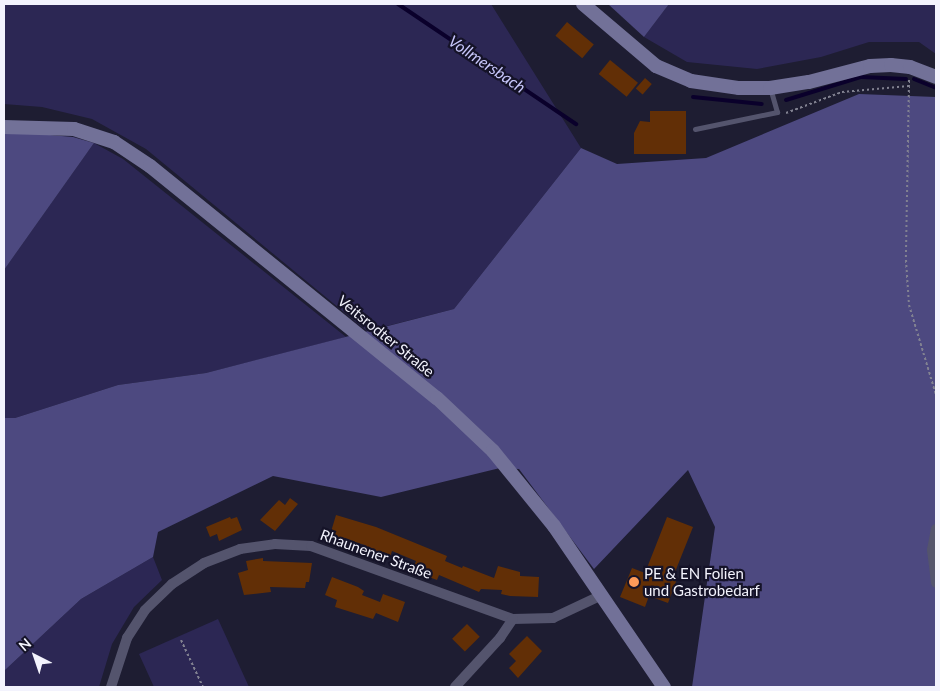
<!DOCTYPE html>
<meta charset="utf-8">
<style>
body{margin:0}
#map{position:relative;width:940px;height:691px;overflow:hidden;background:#1e1d32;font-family:Lato,sans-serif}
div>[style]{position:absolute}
.green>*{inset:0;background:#2c2754}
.forest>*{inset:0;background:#4d4980}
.stream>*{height:4px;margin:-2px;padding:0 2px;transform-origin:2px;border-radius:2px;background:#0a002b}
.building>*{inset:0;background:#622f06;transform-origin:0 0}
.path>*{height:2px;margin-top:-1px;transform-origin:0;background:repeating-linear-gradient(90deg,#828291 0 2.5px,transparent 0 5px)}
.lane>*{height:5px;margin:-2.5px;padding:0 2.5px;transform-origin:2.5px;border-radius:2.5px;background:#54546d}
.street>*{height:10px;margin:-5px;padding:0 5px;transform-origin:5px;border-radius:5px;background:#54546d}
.secondary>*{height:14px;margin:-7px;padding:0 7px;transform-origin:7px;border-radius:7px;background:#727198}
.dots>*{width:14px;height:14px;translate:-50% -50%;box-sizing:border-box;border:2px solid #151328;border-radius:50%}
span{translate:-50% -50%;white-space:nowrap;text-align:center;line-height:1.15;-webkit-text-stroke:4.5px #151328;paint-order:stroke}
.street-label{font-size:15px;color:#f3f3fd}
.poi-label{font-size:15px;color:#f3f3fd}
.left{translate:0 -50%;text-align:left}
.water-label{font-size:16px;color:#c7c6fa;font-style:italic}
.frame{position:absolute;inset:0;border:5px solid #f3f3fd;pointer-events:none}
.north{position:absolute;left:10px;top:631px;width:50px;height:50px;-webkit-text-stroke:4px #151328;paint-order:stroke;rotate:319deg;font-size:14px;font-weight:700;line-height:20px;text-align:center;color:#f3f3fd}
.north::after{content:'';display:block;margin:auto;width:18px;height:22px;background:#f3f3fd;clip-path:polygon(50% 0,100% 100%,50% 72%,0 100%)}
</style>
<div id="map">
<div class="green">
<i style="clip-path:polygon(4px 4px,491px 4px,581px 148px,454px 309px,367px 331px,146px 149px,92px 119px,42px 107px,4px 104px)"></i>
<i style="clip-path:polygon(669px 4px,936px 4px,936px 54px,919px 42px,869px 42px,821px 57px,757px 69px,687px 62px,644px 37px)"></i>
<i style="clip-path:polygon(94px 143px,123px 159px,346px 337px,206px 373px,118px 385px,15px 418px,4px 418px,4px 270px)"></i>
<i style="clip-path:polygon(153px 557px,162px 580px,134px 607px,112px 644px,99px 687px,4px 687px,4px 671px,81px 599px)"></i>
<i style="clip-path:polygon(218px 619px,249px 687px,154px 687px,139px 654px)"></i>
</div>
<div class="forest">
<i style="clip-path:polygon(608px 4px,669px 4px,644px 37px)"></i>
<i style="clip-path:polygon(859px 94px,936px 97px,936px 687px,692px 687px,715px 527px,688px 470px,594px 569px,519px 469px,500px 468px,381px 497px,273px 476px,158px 532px,153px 557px,81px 599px,4px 671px,4px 418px,15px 418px,118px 385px,206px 373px,454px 309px,581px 148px,617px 164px,706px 158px)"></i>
<i style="clip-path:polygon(16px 132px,73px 137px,94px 143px,4px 270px,4px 133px)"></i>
</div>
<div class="stream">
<i style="left:398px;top:4px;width:215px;rotate:34deg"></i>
<i style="left:914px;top:79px;width:24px;rotate:22deg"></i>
<i style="left:693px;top:97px;width:69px;rotate:5.8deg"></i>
<i style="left:786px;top:100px;width:78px;rotate:-17deg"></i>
<i style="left:861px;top:77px;width:45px;rotate:2.5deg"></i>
</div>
<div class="building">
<i style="left:567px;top:22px;width:35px;height:18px;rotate:40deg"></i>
<i style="left:610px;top:60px;width:36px;height:18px;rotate:39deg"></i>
<i style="left:645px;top:78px;width:9px;height:14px;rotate:41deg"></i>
<i style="clip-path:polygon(650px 111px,686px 111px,686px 154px,634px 154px,634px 133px,640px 121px,650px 122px)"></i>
<i style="clip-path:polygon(290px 498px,298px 504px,275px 531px,260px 520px,279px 500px,285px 505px)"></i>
<i style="clip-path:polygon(336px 515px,376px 527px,447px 556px,445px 561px,462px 568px,463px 566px,494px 578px,498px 566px,520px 572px,520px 576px,539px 577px,538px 597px,510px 596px,501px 594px,502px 590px,481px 589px,479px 592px,439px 575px,437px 580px,412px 571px,416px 561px,392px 551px,390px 557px,368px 550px,365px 545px,330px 535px)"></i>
<i style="clip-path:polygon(230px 517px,231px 519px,237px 517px,242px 530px,219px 541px,217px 534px,210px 537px,206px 527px)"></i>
<i style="clip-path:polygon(667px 517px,693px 527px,673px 577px,677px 579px,668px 603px,649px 596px,645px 607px,620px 597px,632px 568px,645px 573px)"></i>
<i style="clip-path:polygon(263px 558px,263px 561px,312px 563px,309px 582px,306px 582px,305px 588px,270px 587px,271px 592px,244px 595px,238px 573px,248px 570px,246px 561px)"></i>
<i style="clip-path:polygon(332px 577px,358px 587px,364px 591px,362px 595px,380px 602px,383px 594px,405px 602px,398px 622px,376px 613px,373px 619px,335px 607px,337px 600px,325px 595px)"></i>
<i style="left:467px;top:624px;width:18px;height:21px;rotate:45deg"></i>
<i style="clip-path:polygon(527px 636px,542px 651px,518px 678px,509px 668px,516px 661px,509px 654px)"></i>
</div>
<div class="path">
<i style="left:909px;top:80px;width:180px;rotate:91deg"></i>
<i style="left:906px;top:260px;width:45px;rotate:86.2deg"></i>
<i style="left:909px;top:305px;width:94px;rotate:73.3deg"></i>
<i style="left:786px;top:113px;width:60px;rotate:-20.6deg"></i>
<i style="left:842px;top:92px;width:67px;rotate:-5.1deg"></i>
<i style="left:181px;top:640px;width:52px;rotate:64.9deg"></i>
</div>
<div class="lane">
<i style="left:695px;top:129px;width:84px;rotate:-11.7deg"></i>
<i style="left:777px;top:112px;width:25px;rotate:-106deg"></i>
</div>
<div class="street">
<i style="left:936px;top:529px;width:21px;rotate:101deg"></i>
<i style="left:932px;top:550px;width:33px;rotate:83deg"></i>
<i style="left:111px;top:687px;width:52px;rotate:-71.9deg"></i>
<i style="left:127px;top:638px;width:33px;rotate:-57deg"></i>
<i style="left:145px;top:610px;width:37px;rotate:-44deg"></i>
<i style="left:172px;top:584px;width:38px;rotate:-33deg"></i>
<i style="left:204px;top:563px;width:39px;rotate:-21deg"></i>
<i style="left:240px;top:549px;width:35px;rotate:-8deg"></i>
<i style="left:275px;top:544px;width:36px;rotate:3deg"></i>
<i style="left:311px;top:546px;width:215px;rotate:19.9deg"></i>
<i style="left:513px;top:619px;width:40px;rotate:-1.4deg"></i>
<i style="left:553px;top:618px;width:54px;rotate:-25.1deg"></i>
<i style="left:455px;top:687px;width:67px;rotate:-47.4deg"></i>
<i style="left:500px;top:638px;width:23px;rotate:-56deg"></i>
</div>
<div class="secondary">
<i style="left:583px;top:4px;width:96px;rotate:40.3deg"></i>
<i style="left:656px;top:66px;width:38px;rotate:23deg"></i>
<i style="left:691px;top:81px;width:49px;rotate:8.3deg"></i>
<i style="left:739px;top:88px;width:31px"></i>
<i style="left:770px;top:88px;width:39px;rotate:-9deg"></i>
<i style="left:809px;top:82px;width:63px;rotate:-14.7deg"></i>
<i style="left:870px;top:66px;width:21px;rotate:-3deg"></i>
<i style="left:891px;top:65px;width:19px;rotate:6deg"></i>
<i style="left:910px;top:67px;width:28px;rotate:21deg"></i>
<i style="left:4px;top:127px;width:70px;rotate:1.6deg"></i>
<i style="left:74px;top:129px;width:42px;rotate:18deg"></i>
<i style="left:114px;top:142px;width:43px;rotate:33.7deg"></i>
<i style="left:150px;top:166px;width:369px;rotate:39deg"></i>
<i style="left:437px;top:398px;width:77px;rotate:43.4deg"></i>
<i style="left:493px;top:451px;width:97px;rotate:50.9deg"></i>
<i style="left:554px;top:526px;width:195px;rotate:55.7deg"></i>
</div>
<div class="dots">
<i style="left:634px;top:582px;background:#fe9b59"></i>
</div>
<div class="street-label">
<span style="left:386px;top:336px;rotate:39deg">Veitsrodter Straße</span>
<span style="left:376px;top:554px;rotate:20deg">Rhaunener Straße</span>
</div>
<div class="poi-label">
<span class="left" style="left:644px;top:582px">PE &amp; EN Folien<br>und Gastrobedarf</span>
</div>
<div class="water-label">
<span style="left:487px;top:64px;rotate:34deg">Vollmersbach</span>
</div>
<div class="frame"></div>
<div class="north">N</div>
</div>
